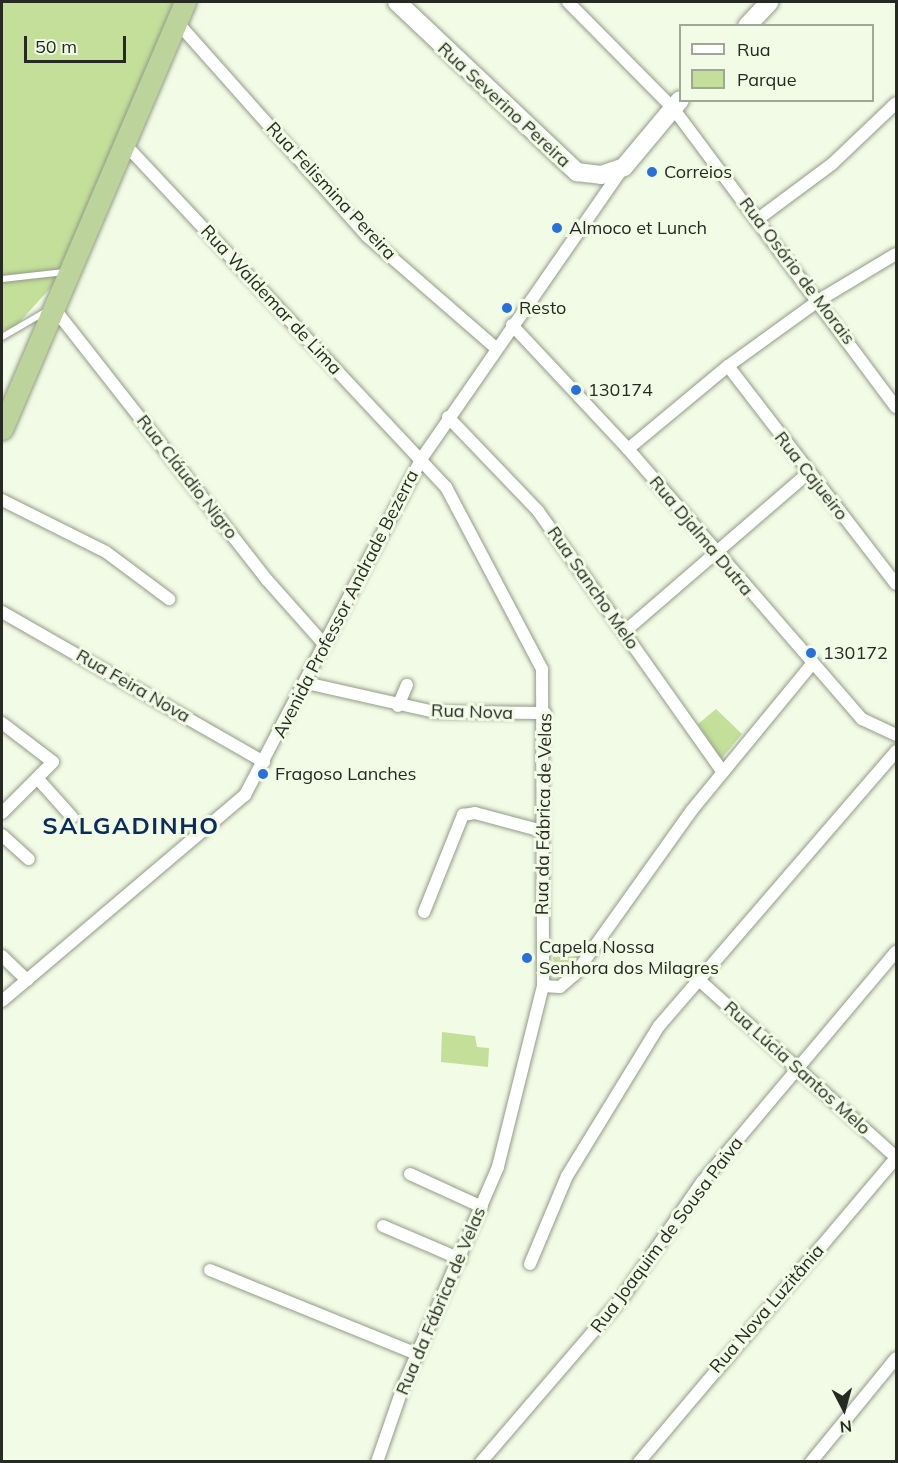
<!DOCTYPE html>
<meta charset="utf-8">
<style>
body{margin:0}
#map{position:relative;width:898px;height:1463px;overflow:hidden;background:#f2fbe6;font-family:Mulish,sans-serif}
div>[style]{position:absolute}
.green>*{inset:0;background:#c3df9a}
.roads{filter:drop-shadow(0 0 2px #939b88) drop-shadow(0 0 2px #939b88)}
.service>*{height:6px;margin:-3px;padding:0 3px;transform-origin:3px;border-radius:3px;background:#fff}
.minor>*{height:12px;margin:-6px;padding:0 6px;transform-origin:6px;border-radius:6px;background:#fff}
.secondary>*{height:18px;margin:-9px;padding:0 9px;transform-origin:9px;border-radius:9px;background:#fff}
.trunk>*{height:21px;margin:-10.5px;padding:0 10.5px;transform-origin:10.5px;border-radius:10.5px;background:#bcd39b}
.dots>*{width:16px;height:16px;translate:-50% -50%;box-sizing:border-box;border:3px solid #f2fbe6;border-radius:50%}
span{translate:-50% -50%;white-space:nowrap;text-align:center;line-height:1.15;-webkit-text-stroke:6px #f2fbe6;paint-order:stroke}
.street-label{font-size:18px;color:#272a23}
.poi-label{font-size:18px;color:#272a23}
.left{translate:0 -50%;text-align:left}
.district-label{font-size:24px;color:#092b5f;font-weight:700;letter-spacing:1.5px}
.frame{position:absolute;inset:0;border:3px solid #272a23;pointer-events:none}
.legend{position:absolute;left:679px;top:24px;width:195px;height:78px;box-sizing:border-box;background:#f2fbe6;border:2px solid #a1a798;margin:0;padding:8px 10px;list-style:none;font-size:18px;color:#272a23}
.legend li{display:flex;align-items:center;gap:12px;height:30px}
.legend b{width:30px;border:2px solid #a1a798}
.north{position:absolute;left:814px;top:1379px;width:60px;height:60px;-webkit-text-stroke:4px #f2fbe6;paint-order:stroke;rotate:174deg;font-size:16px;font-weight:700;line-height:24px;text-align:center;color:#272a23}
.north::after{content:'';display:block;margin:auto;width:21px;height:27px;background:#272a23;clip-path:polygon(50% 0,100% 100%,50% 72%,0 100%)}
.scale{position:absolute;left:24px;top:36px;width:102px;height:27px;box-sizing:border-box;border:3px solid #272a23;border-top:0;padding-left:8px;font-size:18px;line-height:21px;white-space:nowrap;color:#272a23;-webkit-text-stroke:4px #f2fbe6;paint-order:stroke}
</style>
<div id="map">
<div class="green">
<i style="clip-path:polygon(2px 2px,174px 2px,63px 274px,16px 326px,2px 331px)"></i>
<i style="clip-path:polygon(716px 709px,742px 734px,721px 759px,698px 724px)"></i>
<i style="clip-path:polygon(580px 956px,574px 972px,556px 977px,553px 957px)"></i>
<i style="clip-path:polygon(442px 1032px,475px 1036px,477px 1047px,489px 1048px,488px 1067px,441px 1062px)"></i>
</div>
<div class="roads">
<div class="service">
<i style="left:2px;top:279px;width:63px;rotate:-6.3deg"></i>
<i style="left:2px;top:337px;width:50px;rotate:-30.2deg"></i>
</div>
<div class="minor">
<i style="left:568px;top:2px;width:149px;rotate:45.3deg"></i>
<i style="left:673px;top:108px;width:373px;rotate:53.3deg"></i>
<i style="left:177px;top:22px;width:286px;rotate:48.4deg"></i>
<i style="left:367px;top:236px;width:171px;rotate:41deg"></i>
<i style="left:122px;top:141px;width:474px;rotate:46.9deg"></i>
<i style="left:446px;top:487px;width:206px;rotate:62.2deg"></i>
<i style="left:542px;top:669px;width:317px;rotate:89.8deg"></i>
<i style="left:543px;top:986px;width:187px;rotate:104deg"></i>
<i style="left:498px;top:1167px;width:240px;rotate:113.4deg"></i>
<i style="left:403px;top:1387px;width:79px;rotate:109.1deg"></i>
<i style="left:758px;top:219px;width:92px;rotate:-36.6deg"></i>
<i style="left:832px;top:164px;width:88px;rotate:-43.6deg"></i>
<i style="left:53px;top:307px;width:348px;rotate:51.9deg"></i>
<i style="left:268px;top:581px;width:84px;rotate:48.4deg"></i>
<i style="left:512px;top:325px;width:170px;rotate:46.9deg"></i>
<i style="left:628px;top:449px;width:357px;rotate:49.1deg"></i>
<i style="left:862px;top:719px;width:38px;rotate:25deg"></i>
<i style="left:728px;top:366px;width:275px;rotate:52.4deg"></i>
<i style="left:448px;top:417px;width:130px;rotate:46.2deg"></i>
<i style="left:538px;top:511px;width:320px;rotate:54.7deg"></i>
<i style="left:628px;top:449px;width:130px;rotate:-39.7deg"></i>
<i style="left:728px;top:366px;width:115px;rotate:-35.8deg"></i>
<i style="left:821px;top:299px;width:87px;rotate:-31deg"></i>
<i style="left:2px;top:500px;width:116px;rotate:26.6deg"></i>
<i style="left:106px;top:552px;width:79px;rotate:36.7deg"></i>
<i style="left:2px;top:612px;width:302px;rotate:29.8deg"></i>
<i style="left:624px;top:632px;width:242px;rotate:-40.8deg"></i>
<i style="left:306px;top:683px;width:132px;rotate:12.7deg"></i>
<i style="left:435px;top:712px;width:110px;rotate:0.5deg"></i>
<i style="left:398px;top:706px;width:23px;rotate:-67deg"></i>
<i style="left:2px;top:723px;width:64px;rotate:37.4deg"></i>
<i style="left:53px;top:762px;width:72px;rotate:135deg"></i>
<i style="left:38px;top:779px;width:51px;rotate:48.2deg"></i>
<i style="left:2px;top:835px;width:36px;rotate:42deg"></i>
<i style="left:424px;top:912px;width:105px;rotate:-68.1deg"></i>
<i style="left:463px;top:815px;width:12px;rotate:-9deg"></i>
<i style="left:475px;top:813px;width:69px;rotate:15deg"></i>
<i style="left:2px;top:956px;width:35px;rotate:44deg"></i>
<i style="left:698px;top:979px;width:266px;rotate:42deg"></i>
<i style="left:543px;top:986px;width:17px;rotate:3deg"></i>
<i style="left:560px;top:987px;width:20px;rotate:-41deg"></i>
<i style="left:575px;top:974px;width:201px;rotate:-54.5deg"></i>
<i style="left:692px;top:810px;width:188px;rotate:-50.6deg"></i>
<i style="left:2px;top:1001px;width:319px;rotate:-40.3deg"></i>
<i style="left:245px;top:795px;width:381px;rotate:-62.3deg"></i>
<i style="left:422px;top:458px;width:353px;rotate:-55.3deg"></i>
<i style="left:410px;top:1174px;width:79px;rotate:24.6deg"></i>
<i style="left:383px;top:1226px;width:84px;rotate:23.2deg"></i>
<i style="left:530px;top:1264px;width:95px;rotate:-67.2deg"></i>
<i style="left:567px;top:1176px;width:176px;rotate:-58.5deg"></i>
<i style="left:659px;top:1026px;width:363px;rotate:-49.2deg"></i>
<i style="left:210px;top:1270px;width:223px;rotate:22.1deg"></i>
<i style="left:481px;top:1462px;width:216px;rotate:-49.3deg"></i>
<i style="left:622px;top:1298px;width:141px;rotate:-55.4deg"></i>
<i style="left:702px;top:1182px;width:301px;rotate:-49.9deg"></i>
<i style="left:639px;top:1462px;width:398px;rotate:-49.8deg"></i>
<i style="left:811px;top:1462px;width:134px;rotate:-50.7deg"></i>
</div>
<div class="secondary">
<i style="left:397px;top:2px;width:248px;rotate:43.4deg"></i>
<i style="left:577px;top:172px;width:24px;rotate:7deg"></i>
<i style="left:601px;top:175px;width:24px;rotate:-19deg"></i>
<i style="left:624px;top:167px;width:87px;rotate:-50.1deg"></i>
<i style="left:747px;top:26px;width:33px;rotate:-47deg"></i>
</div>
<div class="trunk">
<i style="left:2px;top:429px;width:465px;rotate:-66.8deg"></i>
</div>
</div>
<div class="dots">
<i style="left:652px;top:172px;background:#2a70dd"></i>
<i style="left:557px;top:228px;background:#2a70dd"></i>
<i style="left:507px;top:308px;background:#2a70dd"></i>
<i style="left:576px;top:390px;background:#2a70dd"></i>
<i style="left:811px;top:653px;background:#2a70dd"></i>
<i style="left:263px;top:774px;background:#2a70dd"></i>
<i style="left:527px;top:958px;background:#2a70dd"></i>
</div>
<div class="street-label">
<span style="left:504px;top:105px;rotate:43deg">Rua Severino Pereira</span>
<span style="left:331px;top:191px;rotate:47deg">Rua Felismina Pereira</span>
<span style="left:797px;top:271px;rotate:53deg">Rua Osório de Morais</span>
<span style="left:271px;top:300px;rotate:47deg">Rua Waldemar de Lima</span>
<span style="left:811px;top:476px;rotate:52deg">Rua Cajueiro</span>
<span style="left:187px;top:477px;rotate:52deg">Rua Cláudio Nigro</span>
<span style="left:701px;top:536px;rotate:50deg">Rua Djalma Dutra</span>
<span style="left:593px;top:588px;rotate:55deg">Rua Sancho Melo</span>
<span style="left:346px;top:604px;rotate:-63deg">Avenida Professor Andrade Bezerra</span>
<span style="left:133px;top:686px;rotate:30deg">Rua Feira Nova</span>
<span style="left:472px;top:712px;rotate:2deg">Rua Nova</span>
<span style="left:544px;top:814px;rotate:-89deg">Rua da Fábrica de Velas</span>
<span style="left:797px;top:1068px;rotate:42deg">Rua Lúcia Santos Melo</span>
<span style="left:667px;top:1235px;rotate:-53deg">Rua Joaquim de Sousa Paiva</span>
<span style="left:441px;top:1301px;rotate:-67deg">Rua da Fábrica de Velas</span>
<span style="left:767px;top:1309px;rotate:-49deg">Rua Nova Luzitânia</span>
</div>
<div class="poi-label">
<span class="left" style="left:664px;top:172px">Correios</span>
<span class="left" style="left:569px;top:228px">Almoco et Lunch</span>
<span class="left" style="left:519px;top:308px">Resto</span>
<span class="left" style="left:588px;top:390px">130174</span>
<span class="left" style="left:823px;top:653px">130172</span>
<span class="left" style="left:275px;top:774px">Fragoso Lanches</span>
<span class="left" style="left:539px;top:958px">Capela Nossa<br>Senhora dos Milagres</span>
</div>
<div class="district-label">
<span style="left:131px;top:826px">SALGADINHO</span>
</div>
<div class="frame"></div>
<ul class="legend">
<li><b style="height:8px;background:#fff"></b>Rua</li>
<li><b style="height:16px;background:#c3df9a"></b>Parque</li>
</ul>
<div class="north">N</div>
<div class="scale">50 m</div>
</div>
